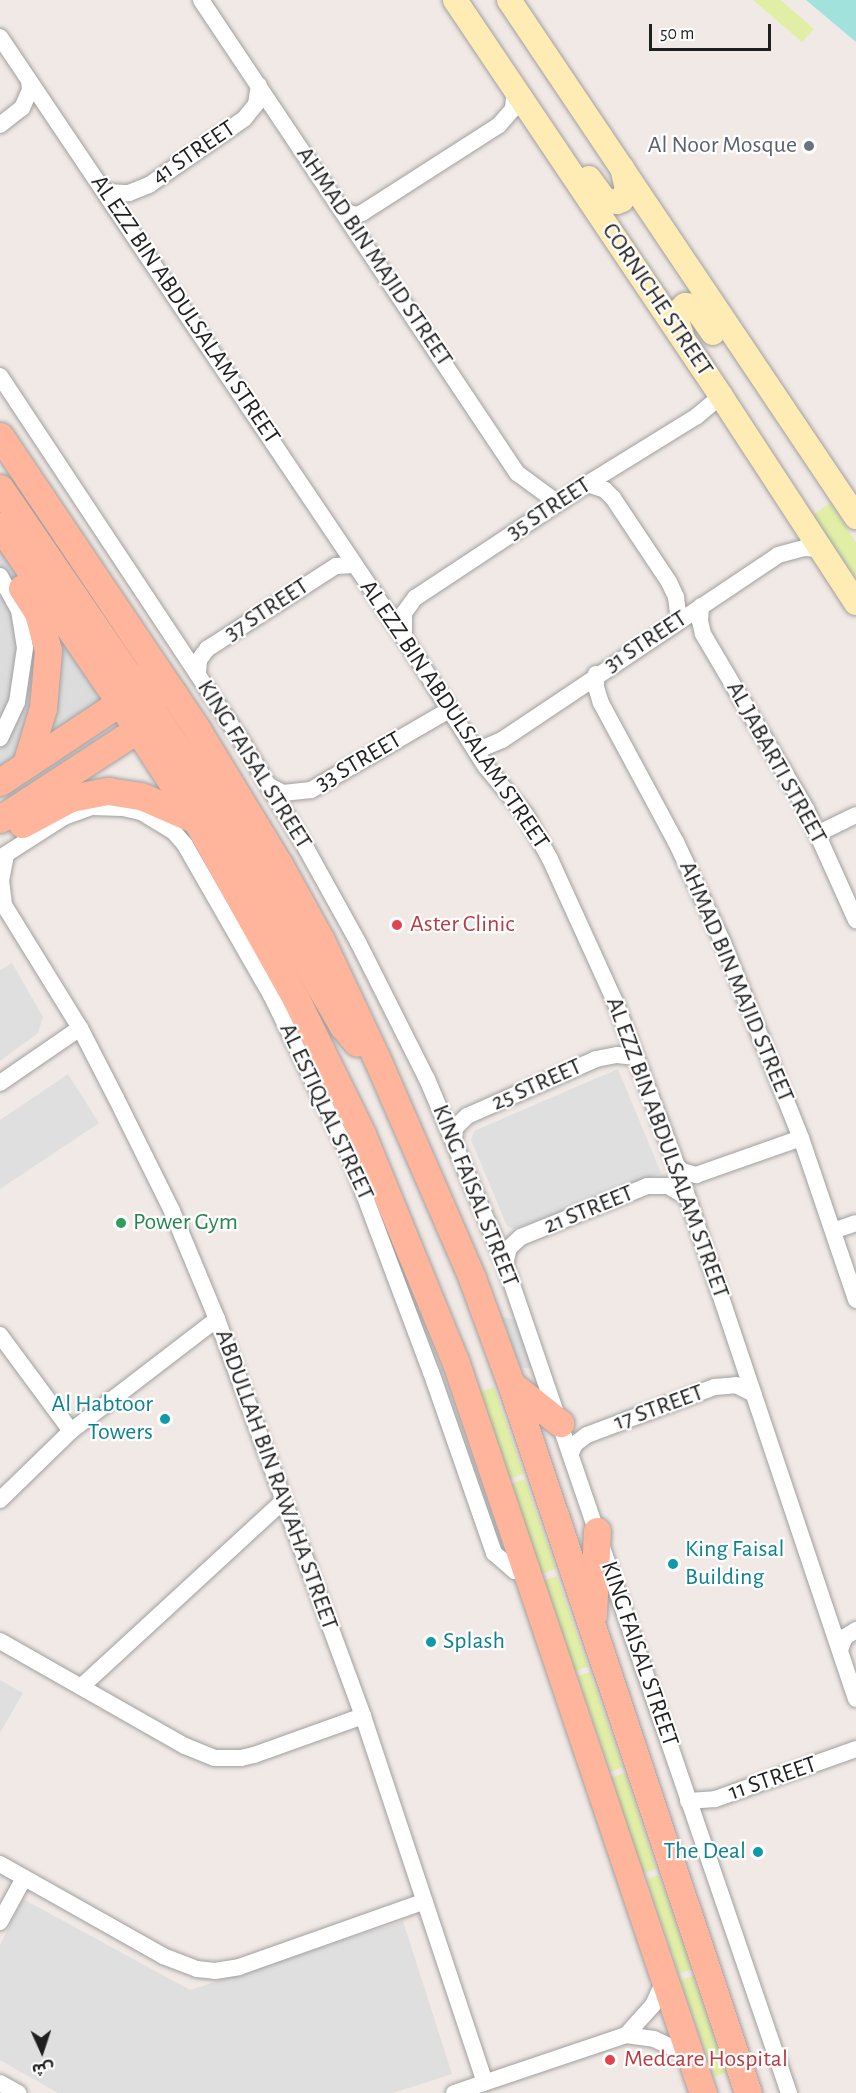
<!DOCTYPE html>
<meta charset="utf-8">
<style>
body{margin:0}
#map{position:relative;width:856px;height:2093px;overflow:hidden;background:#f1e9e5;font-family:"Alegreya Sans","Noto Sans Arabic",sans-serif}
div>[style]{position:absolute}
.residential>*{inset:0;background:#dddcdc}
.grass>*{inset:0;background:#e1efa6;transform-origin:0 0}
.parking>*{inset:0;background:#dfdfdf}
.water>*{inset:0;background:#a1e2dd}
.roads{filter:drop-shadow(0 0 2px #a0a0a0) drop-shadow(0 0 2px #a0a0a0)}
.street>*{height:16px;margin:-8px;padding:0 8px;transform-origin:8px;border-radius:8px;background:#fff}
.secondary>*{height:24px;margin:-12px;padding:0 12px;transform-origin:12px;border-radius:12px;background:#ffecb4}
.primary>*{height:27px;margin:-13.5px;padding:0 13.5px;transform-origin:13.5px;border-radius:13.5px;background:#ffb59b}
.dots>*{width:16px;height:16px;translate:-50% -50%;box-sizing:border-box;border:3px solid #fff;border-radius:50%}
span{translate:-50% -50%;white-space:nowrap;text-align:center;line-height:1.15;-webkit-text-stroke:4.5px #fff;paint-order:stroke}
.worship-label{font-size:24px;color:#5b616d}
.right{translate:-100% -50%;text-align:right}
.street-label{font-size:24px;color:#1f1f1f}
.health-label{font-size:24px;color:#be3a42}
.left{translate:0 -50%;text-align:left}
.leisure-label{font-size:24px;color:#27864d}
.culture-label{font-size:24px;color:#0d838f}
.north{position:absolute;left:12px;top:2021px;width:60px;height:60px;-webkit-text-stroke:4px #fff;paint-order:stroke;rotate:177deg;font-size:16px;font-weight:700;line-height:24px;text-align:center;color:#1f1f1f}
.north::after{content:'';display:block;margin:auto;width:21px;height:27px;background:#1f1f1f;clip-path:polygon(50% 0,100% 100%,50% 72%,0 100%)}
.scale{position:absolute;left:649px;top:24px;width:122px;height:27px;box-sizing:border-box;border:3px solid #1f1f1f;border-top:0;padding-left:8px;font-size:18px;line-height:21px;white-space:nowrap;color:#1f1f1f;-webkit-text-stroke:4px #fff;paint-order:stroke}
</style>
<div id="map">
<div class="residential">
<i style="clip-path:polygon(0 479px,147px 700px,0 797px)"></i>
</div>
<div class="grass">
<i style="clip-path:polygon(753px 0,781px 0,814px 29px,802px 42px)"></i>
<i style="clip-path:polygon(830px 503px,856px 542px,856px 578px,813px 515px)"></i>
<i style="left:494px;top:1387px;width:92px;height:15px;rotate:71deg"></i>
<i style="left:525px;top:1479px;width:95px;height:15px;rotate:71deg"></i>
<i style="left:557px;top:1576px;width:96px;height:14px;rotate:71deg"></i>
<i style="left:590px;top:1672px;width:101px;height:13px;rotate:71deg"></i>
<i style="left:625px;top:1773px;width:101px;height:15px;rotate:72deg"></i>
<i style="left:659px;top:1875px;width:100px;height:13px;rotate:71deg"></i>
<i style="left:693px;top:1976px;width:102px;height:13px;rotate:71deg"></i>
</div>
<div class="parking">
<i style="clip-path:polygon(12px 963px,43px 1017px,38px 1033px,0 1061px,0 970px)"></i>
<i style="clip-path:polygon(618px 1069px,661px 1173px,514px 1229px,507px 1226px,471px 1140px,474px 1131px)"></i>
<i style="clip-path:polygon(68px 1074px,99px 1123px,0 1189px,0 1120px)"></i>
<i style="clip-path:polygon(502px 1317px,520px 1321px,538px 1370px,519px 1367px)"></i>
<i style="clip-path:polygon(0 1680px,23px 1693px,0 1733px)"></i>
<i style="clip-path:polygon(23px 1899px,190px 1990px,403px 1921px,452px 2074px,393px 2093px,58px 2093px,0 2060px,0 1945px)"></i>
</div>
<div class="water">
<i style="clip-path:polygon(806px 0,856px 0,856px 42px)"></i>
</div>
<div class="roads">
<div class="street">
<i style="left:201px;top:0;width:569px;rotate:56.25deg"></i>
<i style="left:517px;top:473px;width:51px;rotate:36.2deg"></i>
<i style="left:0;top:37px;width:726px;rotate:56.07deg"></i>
<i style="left:405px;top:639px;width:151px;rotate:57.7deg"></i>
<i style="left:486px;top:767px;width:61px;rotate:50.3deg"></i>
<i style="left:525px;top:814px;width:51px;rotate:60.9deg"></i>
<i style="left:550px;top:859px;width:159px;rotate:65.5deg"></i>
<i style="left:616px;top:1004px;width:173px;rotate:69.4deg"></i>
<i style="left:677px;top:1166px;width:562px;rotate:71.44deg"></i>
<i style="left:0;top:125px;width:28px;rotate:-38deg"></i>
<i style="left:22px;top:108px;width:20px;rotate:-66deg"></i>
<i style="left:30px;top:90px;width:10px;rotate:-96deg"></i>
<i style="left:107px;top:192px;width:22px;rotate:3deg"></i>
<i style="left:129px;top:193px;width:22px;rotate:-22deg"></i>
<i style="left:149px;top:185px;width:116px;rotate:-34.8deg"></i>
<i style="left:244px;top:119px;width:19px;rotate:-51deg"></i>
<i style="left:256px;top:104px;width:19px;rotate:-81deg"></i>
<i style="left:343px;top:211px;width:14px;rotate:17deg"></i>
<i style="left:356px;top:215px;width:6px;rotate:-18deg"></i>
<i style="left:362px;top:213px;width:163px;rotate:-32.7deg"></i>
<i style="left:499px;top:125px;width:21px;rotate:-49deg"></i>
<i style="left:513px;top:109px;width:21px;rotate:-85deg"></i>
<i style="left:0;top:376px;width:431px;rotate:56.5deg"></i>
<i style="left:238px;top:735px;width:134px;rotate:59deg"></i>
<i style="left:307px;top:850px;width:107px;rotate:61deg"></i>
<i style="left:359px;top:944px;width:151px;rotate:63.3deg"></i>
<i style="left:427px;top:1079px;width:201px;rotate:67.1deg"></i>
<i style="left:505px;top:1264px;width:876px;rotate:71.09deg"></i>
<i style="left:587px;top:484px;width:19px;rotate:18deg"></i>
<i style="left:605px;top:490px;width:11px;rotate:45deg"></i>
<i style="left:613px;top:498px;width:101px;rotate:56.3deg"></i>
<i style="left:669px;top:582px;width:17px;rotate:65deg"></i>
<i style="left:676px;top:597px;width:23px;rotate:83deg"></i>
<i style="left:0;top:576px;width:39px;rotate:61deg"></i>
<i style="left:19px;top:610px;width:38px;rotate:81deg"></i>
<i style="left:25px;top:648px;width:55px;rotate:98.4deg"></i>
<i style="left:17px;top:702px;width:40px;rotate:115deg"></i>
<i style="left:701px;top:606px;width:15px;rotate:94deg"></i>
<i style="left:700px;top:621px;width:13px;rotate:77deg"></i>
<i style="left:703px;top:634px;width:203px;rotate:59.5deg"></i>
<i style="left:806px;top:809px;width:122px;rotate:65.8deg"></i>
<i style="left:404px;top:636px;width:23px;rotate:-90deg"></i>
<i style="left:404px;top:613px;width:19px;rotate:-54deg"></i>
<i style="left:415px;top:598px;width:206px;rotate:-33.5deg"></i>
<i style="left:587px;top:484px;width:129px;rotate:-31.7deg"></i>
<i style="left:697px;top:416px;width:31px;rotate:-40deg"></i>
<i style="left:198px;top:674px;width:14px;rotate:-86deg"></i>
<i style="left:199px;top:660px;width:14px;rotate:-54deg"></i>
<i style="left:207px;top:649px;width:153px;rotate:-32.8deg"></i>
<i style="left:336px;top:566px;width:18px;rotate:-3deg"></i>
<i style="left:596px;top:674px;width:13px;rotate:90deg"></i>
<i style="left:596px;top:687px;width:17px;rotate:73deg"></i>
<i style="left:601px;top:703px;width:158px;rotate:61.7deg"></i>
<i style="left:676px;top:842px;width:111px;rotate:65deg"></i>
<i style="left:723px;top:943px;width:210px;rotate:68.2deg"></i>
<i style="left:801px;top:1138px;width:171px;rotate:71.2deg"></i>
<i style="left:476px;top:751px;width:28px;rotate:-23deg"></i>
<i style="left:502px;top:740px;width:332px;rotate:-33.8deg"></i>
<i style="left:778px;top:555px;width:27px;rotate:-15deg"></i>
<i style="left:804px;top:548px;width:17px;rotate:3deg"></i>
<i style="left:268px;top:785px;width:17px;rotate:28deg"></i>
<i style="left:283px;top:793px;width:28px;rotate:-6deg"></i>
<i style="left:311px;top:790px;width:160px;rotate:-30.1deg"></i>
<i style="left:817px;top:834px;width:43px;rotate:-26deg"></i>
<i style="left:6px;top:855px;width:25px;rotate:101deg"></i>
<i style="left:1px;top:880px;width:25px;rotate:83deg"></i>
<i style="left:4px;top:905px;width:145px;rotate:58.3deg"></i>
<i style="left:80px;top:1028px;width:79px;rotate:62.8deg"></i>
<i style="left:116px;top:1098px;width:126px;rotate:63.6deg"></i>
<i style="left:172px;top:1211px;width:117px;rotate:67.4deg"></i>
<i style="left:217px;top:1319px;width:423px;rotate:69.8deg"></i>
<i style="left:363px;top:1716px;width:386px;rotate:71.6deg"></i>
<i style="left:0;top:858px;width:76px;rotate:-32.6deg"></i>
<i style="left:64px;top:817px;width:30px;rotate:-20deg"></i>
<i style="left:92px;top:807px;width:31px;rotate:2deg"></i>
<i style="left:123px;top:808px;width:18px;rotate:13deg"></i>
<i style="left:141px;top:812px;width:37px;rotate:31deg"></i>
<i style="left:173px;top:831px;width:18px;rotate:49deg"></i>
<i style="left:185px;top:845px;width:173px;rotate:60.2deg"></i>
<i style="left:271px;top:995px;width:180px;rotate:64deg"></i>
<i style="left:350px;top:1157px;width:230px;rotate:69.4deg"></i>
<i style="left:431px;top:1372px;width:192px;rotate:70.8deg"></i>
<i style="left:494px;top:1553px;width:28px;rotate:41deg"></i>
<i style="left:515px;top:1571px;width:13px;rotate:13deg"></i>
<i style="left:0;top:1083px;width:97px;rotate:-34.5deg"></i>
<i style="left:454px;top:1140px;width:12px;rotate:-85deg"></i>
<i style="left:455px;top:1128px;width:17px;rotate:-45deg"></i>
<i style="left:467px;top:1116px;width:141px;rotate:-23.8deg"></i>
<i style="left:596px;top:1059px;width:21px;rotate:-11deg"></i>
<i style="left:617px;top:1055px;width:19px;rotate:6deg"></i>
<i style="left:677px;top:1166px;width:7px;rotate:45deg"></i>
<i style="left:682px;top:1171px;width:15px;rotate:16deg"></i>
<i style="left:696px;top:1175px;width:111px;rotate:-19.4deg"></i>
<i style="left:833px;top:1231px;width:24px;rotate:-19deg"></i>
<i style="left:505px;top:1264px;width:16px;rotate:-76deg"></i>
<i style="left:509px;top:1248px;width:16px;rotate:-43deg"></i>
<i style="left:521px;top:1237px;width:136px;rotate:-22deg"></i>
<i style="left:647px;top:1186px;width:21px"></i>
<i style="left:668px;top:1186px;width:23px;rotate:31deg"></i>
<i style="left:0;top:1335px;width:119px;rotate:53.5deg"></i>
<i style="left:571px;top:1453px;width:10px;rotate:-66deg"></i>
<i style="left:575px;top:1444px;width:15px;rotate:-37deg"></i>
<i style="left:587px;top:1435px;width:137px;rotate:-20.6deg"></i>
<i style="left:715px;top:1387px;width:21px;rotate:-5deg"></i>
<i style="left:736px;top:1385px;width:20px;rotate:27deg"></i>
<i style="left:0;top:1500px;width:99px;rotate:-44.2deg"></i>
<i style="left:71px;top:1431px;width:184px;rotate:-37.5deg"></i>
<i style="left:0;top:1641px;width:213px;rotate:29.6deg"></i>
<i style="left:185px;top:1746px;width:32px;rotate:22deg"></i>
<i style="left:215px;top:1758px;width:26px"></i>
<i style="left:241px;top:1758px;width:13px;rotate:-13deg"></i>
<i style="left:254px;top:1755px;width:116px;rotate:-19.7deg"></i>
<i style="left:840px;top:1650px;width:14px;rotate:-69deg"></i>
<i style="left:845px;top:1637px;width:13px;rotate:-32deg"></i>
<i style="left:82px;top:1686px;width:272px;rotate:-42.6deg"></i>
<i style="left:688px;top:1801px;width:27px;rotate:-4deg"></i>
<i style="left:715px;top:1799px;width:150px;rotate:-19.5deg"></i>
<i style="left:0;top:1864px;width:187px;rotate:29.4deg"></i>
<i style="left:163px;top:1956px;width:36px;rotate:21deg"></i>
<i style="left:197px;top:1969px;width:18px;rotate:6deg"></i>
<i style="left:215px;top:1971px;width:24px;rotate:-9deg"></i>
<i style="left:239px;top:1967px;width:197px;rotate:-19.5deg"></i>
<i style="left:0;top:1922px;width:50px;rotate:-61.4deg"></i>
<i style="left:626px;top:2035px;width:28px;rotate:8deg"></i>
<i style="left:654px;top:2039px;width:40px;rotate:25deg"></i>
<i style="left:0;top:2083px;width:21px;rotate:29deg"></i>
<i style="left:454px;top:2093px;width:182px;rotate:-18.6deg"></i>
<i style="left:626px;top:2035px;width:40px;rotate:-48deg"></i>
<i style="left:653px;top:2005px;width:26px;rotate:-65deg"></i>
</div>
<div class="secondary">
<i style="left:455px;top:0;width:477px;rotate:56.1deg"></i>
<i style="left:721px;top:396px;width:247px;rotate:56.9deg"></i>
<i style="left:509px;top:0;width:623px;rotate:56.13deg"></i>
<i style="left:589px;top:178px;width:27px;rotate:54deg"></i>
<i style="left:605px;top:200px;width:12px;rotate:9deg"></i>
<i style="left:617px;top:202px;width:5px;rotate:-22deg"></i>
<i style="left:622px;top:200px;width:12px;rotate:-66deg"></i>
<i style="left:627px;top:189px;width:22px;rotate:-103deg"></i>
<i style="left:682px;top:336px;width:22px;rotate:-108deg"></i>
<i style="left:675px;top:315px;width:14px;rotate:-45deg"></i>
<i style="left:685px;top:305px;width:9px;rotate:6deg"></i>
<i style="left:694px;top:306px;width:33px;rotate:55deg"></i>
</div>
<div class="primary">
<i style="left:0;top:436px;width:355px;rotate:56.1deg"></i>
<i style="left:198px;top:731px;width:156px;rotate:58.7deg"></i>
<i style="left:279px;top:864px;width:87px;rotate:61.1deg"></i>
<i style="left:321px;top:940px;width:132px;rotate:64.8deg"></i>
<i style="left:377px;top:1059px;width:239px;rotate:66.5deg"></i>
<i style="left:472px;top:1278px;width:113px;rotate:69.8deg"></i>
<i style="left:511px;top:1384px;width:748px;rotate:71.52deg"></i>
<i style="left:0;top:488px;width:227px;rotate:55.6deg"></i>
<i style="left:128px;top:675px;width:26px;rotate:36deg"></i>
<i style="left:149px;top:690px;width:25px;rotate:9deg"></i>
<i style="left:0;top:526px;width:215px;rotate:55.8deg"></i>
<i style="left:121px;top:704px;width:138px;rotate:57.1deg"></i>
<i style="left:196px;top:820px;width:205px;rotate:60.8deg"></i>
<i style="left:296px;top:999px;width:150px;rotate:63.9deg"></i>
<i style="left:362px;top:1134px;width:248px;rotate:67.7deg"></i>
<i style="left:456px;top:1363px;width:771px;rotate:71.31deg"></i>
<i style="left:22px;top:588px;width:30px;rotate:57deg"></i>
<i style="left:38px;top:613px;width:39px;rotate:75deg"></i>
<i style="left:48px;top:651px;width:57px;rotate:95deg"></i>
<i style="left:43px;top:708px;width:59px;rotate:106.9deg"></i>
<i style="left:0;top:782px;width:136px;rotate:-33.6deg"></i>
<i style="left:113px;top:707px;width:19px;rotate:-16deg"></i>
<i style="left:131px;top:702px;width:21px;rotate:19deg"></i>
<i style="left:151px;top:709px;width:113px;rotate:56.2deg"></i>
<i style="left:214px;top:803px;width:256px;rotate:60deg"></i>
<i style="left:342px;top:1025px;width:23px;rotate:50deg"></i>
<i style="left:0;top:819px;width:181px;rotate:-33.1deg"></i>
<i style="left:22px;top:824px;width:55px;rotate:-28deg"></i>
<i style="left:71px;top:798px;width:38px;rotate:-11deg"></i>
<i style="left:108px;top:791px;width:33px;rotate:9deg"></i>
<i style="left:141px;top:796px;width:60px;rotate:23.6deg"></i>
<i style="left:511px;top:1384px;width:63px;rotate:38.5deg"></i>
<i style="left:593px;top:1615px;width:84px;rotate:-87.3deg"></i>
</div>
</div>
<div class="dots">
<i style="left:809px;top:146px;background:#6b7280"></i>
<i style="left:397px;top:925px;background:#e0444e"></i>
<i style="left:121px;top:1223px;background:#2e9e5b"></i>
<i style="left:165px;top:1419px;background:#0f9aa8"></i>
<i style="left:673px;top:1564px;background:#0f9aa8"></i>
<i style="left:431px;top:1642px;background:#0f9aa8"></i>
<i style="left:758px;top:1852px;background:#0f9aa8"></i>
<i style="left:610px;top:2060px;background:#e0444e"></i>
</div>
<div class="worship-label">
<span class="right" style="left:797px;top:146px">Al Noor Mosque</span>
</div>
<div class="street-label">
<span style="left:194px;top:153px;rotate:-34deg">41 STREET</span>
<span style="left:374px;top:257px;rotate:56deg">AHMAD BIN MAJID STREET</span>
<span style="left:657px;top:300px;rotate:56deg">CORNICHE STREET</span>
<span style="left:185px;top:310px;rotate:56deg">AL EZZ BIN ABDULSALAM STREET</span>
<span style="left:549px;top:509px;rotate:-33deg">35 STREET</span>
<span style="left:267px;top:610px;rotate:-33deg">37 STREET</span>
<span style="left:646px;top:642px;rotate:-33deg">31 STREET</span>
<span style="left:454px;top:715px;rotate:56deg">AL EZZ BIN ABDULSALAM STREET</span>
<span style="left:359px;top:762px;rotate:-30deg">33 STREET</span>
<span style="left:776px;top:763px;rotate:61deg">AL JABARTI STREET</span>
<span style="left:254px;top:765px;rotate:58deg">KING FAISAL STREET</span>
<span style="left:736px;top:982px;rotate:67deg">AHMAD BIN MAJID STREET</span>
<span style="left:537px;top:1085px;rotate:-24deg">25 STREET</span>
<span style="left:326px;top:1112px;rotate:65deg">AL ESTIQLAL STREET</span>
<span style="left:667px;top:1148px;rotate:70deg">AL EZZ BIN ABDULSALAM STREET</span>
<span style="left:475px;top:1196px;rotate:68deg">KING FAISAL STREET</span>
<span style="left:589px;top:1210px;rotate:-22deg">21 STREET</span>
<span style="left:659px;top:1408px;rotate:-20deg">17 STREET</span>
<span style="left:276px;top:1480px;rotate:70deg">ABDULLAH BIN RAWAHA STREET</span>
<span style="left:639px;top:1654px;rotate:71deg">KING FAISAL STREET</span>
<span style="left:773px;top:1779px;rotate:-19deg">11 STREET</span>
</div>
<div class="health-label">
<span class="left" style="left:410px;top:925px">Aster Clinic</span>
<span class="left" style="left:624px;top:2060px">Medcare Hospital</span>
</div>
<div class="leisure-label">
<span class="left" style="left:133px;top:1223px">Power Gym</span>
</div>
<div class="culture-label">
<span class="right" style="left:153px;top:1419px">Al Habtoor<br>Towers</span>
<span class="left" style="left:685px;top:1564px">King Faisal<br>Building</span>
<span class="left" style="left:443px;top:1642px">Splash</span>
<span class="right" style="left:746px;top:1852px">The Deal</span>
</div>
<div class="north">ش</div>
<div class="scale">50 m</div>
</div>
